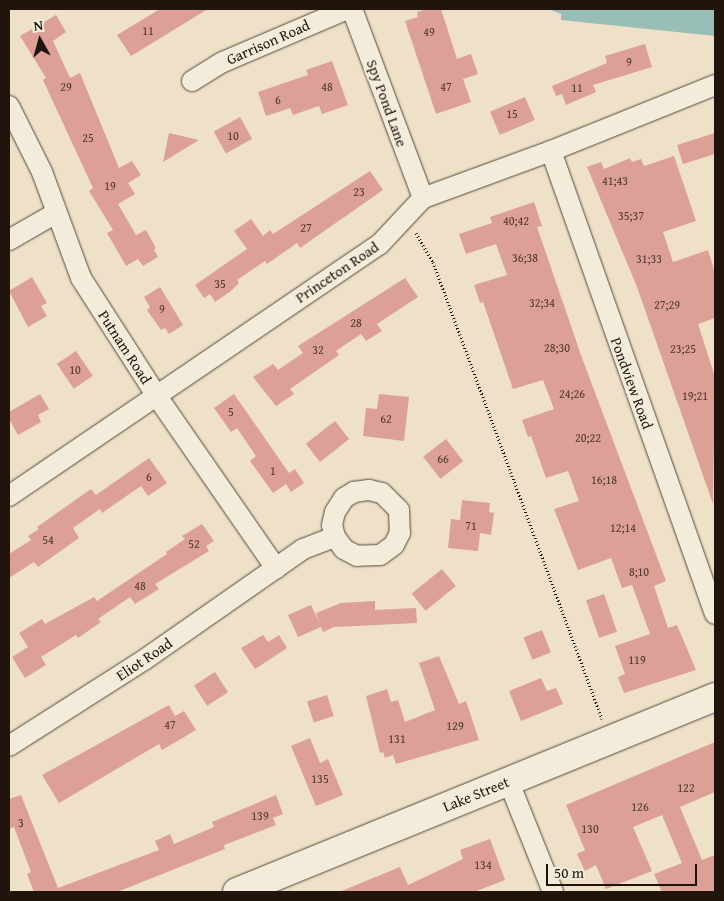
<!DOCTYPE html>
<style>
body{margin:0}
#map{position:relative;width:724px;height:901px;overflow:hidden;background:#eee1c7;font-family:"Gentium Book Plus",serif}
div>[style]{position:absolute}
.water>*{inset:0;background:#99bdb7}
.building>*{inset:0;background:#dca096;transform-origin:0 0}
.path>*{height:3px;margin-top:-1.5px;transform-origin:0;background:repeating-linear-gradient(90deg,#20140d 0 1px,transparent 0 3.5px)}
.roads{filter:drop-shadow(0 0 1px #54473c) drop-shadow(0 0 1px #54473c)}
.street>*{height:20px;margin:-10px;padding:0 10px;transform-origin:10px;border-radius:10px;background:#f4ecdb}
.secondary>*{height:28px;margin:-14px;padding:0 14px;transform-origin:14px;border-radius:14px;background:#f4ecdb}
span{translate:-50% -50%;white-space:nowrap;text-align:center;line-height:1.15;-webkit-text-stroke:4px #f4ecdb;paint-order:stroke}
.number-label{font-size:12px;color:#4f372f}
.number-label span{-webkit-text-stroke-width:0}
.street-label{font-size:15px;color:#20140d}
.frame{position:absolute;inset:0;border:10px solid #20140d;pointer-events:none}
.north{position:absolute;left:15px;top:15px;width:50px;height:50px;-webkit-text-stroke:4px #f4ecdb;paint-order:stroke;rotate:353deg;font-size:14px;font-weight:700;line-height:20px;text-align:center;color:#20140d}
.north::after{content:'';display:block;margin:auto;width:18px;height:22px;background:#20140d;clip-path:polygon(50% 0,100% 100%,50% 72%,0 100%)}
.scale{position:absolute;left:546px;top:864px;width:151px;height:22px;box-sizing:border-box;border:2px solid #20140d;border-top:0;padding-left:6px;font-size:15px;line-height:18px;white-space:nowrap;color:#20140d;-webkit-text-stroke:4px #f4ecdb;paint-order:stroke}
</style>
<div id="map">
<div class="water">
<i style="clip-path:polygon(548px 9px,715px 9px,715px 36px,561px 20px,561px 14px)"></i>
</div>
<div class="building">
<i style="clip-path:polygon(160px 9px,208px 9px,131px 56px,117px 35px)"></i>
<i style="clip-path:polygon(427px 9px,441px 9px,457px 59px,471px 54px,478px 74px,463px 79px,471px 102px,436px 114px,405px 21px,418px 17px,417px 12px)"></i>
<i style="clip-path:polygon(56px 15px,66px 32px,53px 41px,70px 78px,80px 73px,119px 168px,132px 161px,141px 175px,128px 183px,135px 194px,118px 204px,136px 235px,146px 230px,156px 248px,154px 250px,158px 257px,143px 266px,138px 259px,126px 266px,107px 233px,113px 230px,89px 191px,93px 188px,43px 80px,46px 78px,20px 36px)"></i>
<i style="clip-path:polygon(645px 44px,652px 67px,593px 85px,596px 92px,566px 105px,562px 94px,556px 96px,552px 86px,607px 63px,605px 56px)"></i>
<i style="clip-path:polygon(332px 61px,348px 105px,322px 114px,319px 106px,293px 115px,290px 108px,266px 116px,258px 92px,308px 75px,306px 70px)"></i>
<i style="left:525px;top:97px;width:25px;height:38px;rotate:67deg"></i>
<i style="left:240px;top:117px;width:25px;height:30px;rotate:61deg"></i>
<i style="clip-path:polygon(169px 133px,199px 140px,163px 162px)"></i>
<i style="clip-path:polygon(715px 133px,715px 154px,683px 164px,677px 145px)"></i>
<i style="clip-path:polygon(674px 156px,696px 221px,663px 232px,673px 262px,708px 250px,715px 273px,715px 318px,698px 324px,715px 377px,713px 504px,637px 287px,587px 167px,601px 162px,604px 169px,630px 158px,632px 162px,641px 159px,644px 166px)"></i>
<i style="clip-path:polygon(370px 171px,383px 190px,300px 248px,297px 243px,267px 264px,265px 261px,237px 280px,239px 283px,231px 291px,215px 302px,210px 294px,204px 298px,195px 285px,247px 249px,234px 231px,251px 219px,263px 236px,270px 230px,273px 234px)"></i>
<i style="clip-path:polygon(534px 202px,542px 226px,537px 227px,582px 358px,666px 581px,654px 586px,668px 628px,677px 625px,696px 670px,624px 693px,618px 677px,625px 674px,615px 646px,650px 634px,632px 585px,622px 588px,611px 558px,578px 570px,554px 509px,579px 501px,568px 471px,546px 478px,531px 436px,528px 437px,522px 420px,554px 409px,543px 380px,513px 389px,483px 302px,480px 303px,474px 285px,507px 275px,496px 244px,466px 254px,459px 234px,492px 223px,490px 217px)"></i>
<i style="clip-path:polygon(32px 277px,47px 303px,41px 306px,47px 316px,28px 327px,9px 291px)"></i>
<i style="clip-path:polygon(405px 278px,418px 297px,377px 324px,382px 331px,366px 341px,361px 334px,336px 351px,339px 355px,290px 389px,294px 394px,276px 406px,253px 377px,273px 364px,278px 370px,303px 353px,298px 346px)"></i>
<i style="clip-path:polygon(160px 287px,183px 325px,169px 334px,165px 328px,161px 330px,147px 310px,150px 307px,144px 297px)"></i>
<i style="left:76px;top:351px;width:30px;height:23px;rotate:56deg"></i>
<i style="clip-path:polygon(40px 394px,49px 409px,38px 415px,41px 422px,18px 435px,9px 419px,9px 412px)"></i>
<i style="clip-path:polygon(234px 394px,289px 473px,295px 469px,304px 483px,291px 492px,286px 484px,273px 493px,250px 461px,256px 456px,237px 428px,231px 432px,214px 408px)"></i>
<i style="clip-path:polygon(379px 394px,409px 397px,404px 441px,363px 436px,366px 408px,377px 409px)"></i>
<i style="left:335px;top:421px;width:23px;height:37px;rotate:52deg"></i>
<i style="left:446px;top:439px;width:28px;height:29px;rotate:52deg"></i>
<i style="clip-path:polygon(149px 458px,167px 483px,148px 496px,141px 486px,102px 513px,100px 509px,73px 528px,79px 538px,38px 567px,34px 562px,9px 578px,9px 554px,31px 540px,28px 536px,39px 529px,37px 527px,91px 489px,96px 495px)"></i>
<i style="clip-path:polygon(462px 500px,490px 503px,489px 512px,494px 513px,491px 535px,480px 533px,478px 551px,448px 548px,451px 519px,460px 520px)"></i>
<i style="clip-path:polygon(202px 524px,214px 541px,206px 546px,209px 551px,155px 584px,159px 589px,135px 604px,130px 597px,98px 619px,101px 622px,78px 638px,76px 635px,41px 657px,46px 665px,25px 678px,12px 657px,28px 647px,19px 633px,42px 619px,45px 624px,94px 597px,97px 601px,167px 554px,166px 552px,185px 539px,182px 536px)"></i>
<i style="left:442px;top:569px;width:22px;height:39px;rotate:51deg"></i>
<i style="left:604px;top:594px;width:40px;height:19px;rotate:71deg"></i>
<i style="clip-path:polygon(375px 601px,375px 610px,416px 608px,417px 623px,334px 627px,323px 632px,321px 627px,298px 637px,288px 615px,311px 605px,320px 624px,316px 613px,341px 603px)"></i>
<i style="left:542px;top:630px;width:24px;height:20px;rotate:68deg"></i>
<i style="clip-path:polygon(263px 635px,268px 642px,279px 635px,287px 648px,255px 669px,241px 648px)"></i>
<i style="clip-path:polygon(439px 656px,459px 704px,466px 701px,479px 740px,396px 764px,393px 755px,385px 758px,383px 752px,380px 753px,366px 696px,387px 689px,391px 702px,398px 700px,405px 722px,435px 710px,419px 663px)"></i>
<i style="left:215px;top:672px;width:24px;height:25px;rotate:57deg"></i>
<i style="clip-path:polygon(541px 678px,547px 691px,556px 688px,563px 704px,521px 721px,509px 691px)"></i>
<i style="left:327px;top:695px;width:22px;height:21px;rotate:72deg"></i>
<i style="clip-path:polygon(169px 705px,175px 716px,184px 711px,196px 730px,162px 750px,159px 744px,59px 803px,42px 775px)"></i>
<i style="clip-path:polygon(310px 738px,320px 763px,328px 759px,343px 795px,316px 806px,291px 746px)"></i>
<i style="clip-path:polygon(715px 742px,715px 792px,680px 807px,702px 860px,715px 855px,715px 892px,662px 892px,654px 874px,682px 863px,662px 815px,633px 827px,652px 871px,606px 889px,596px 865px,585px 871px,577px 854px,585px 850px,566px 805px)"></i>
<i style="clip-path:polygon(21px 795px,58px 888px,159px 850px,155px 841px,170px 834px,174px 844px,214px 827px,212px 822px,276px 795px,283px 814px,273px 818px,276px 825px,224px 845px,225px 849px,117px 892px,34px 892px,27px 874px,31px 872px,14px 827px,9px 829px,9px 799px)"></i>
<i style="clip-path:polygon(490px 839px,505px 880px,474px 892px,339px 892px,400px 867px,408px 885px,463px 859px,460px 850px)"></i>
</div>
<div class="path">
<i style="left:416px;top:233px;width:34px;rotate:60deg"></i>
<i style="left:433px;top:262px;width:487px;rotate:69.7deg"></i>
</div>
<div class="roads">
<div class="street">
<i style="left:352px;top:9px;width:202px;rotate:69.4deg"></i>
<i style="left:192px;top:81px;width:36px;rotate:-32deg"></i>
<i style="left:223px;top:62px;width:135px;rotate:-23.1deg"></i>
<i style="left:9px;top:106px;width:74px;rotate:63.4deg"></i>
<i style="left:42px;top:172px;width:113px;rotate:69.8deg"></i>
<i style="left:81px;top:278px;width:139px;rotate:57.3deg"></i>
<i style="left:156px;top:395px;width:211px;rotate:55.3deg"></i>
<i style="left:551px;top:151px;width:491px;rotate:70.5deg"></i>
<i style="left:9px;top:240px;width:54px;rotate:-29.9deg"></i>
<i style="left:9px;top:496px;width:447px;rotate:-34.2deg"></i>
<i style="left:379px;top:245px;width:64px;rotate:-46.9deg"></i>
<i style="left:423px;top:198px;width:136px;rotate:-20.2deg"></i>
<i style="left:551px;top:151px;width:177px;rotate:-21.9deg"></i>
<i style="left:9px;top:746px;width:160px;rotate:-32.5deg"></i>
<i style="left:144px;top:660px;width:194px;rotate:-34.9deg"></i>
<i style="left:303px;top:549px;width:34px;rotate:-21deg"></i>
<i style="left:335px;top:537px;width:12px;rotate:-104deg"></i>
<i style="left:332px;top:525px;width:13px;rotate:-77deg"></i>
<i style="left:335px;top:512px;width:17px;rotate:-57deg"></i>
<i style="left:344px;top:498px;width:12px;rotate:-31deg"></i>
<i style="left:354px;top:492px;width:15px;rotate:-8deg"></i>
<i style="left:369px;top:490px;width:13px;rotate:13deg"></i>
<i style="left:382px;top:493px;width:24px;rotate:45deg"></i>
<i style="left:399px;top:510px;width:23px;rotate:88deg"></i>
<i style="left:400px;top:533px;width:13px;rotate:117deg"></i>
<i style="left:394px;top:545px;width:17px;rotate:144deg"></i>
<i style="left:380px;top:555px;width:23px;rotate:178deg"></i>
<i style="left:357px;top:556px;width:15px;rotate:-152deg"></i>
<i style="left:344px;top:549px;width:15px;rotate:-127deg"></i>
<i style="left:508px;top:780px;width:121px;rotate:68.1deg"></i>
</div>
<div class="secondary">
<i style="left:237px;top:892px;width:516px;rotate:-22.19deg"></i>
</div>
</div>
<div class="number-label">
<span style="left:148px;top:31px">11</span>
<span style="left:429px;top:32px">49</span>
<span style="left:629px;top:62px">9</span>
<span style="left:66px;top:87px">29</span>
<span style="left:327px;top:87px">48</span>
<span style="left:446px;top:87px">47</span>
<span style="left:577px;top:88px">11</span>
<span style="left:278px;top:100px">6</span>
<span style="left:512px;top:114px">15</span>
<span style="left:233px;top:136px">10</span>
<span style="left:88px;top:138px">25</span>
<span style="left:615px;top:181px">41;43</span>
<span style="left:110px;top:186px">19</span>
<span style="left:359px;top:192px">23</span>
<span style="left:631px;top:216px">35;37</span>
<span style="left:516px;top:221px">40;42</span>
<span style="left:306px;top:228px">27</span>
<span style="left:525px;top:258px">36;38</span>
<span style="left:649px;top:259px">31;33</span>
<span style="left:220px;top:284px">35</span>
<span style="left:542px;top:303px">32;34</span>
<span style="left:667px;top:305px">27;29</span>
<span style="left:162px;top:309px">9</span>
<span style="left:356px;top:323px">28</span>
<span style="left:557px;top:348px">28;30</span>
<span style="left:683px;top:349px">23;25</span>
<span style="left:318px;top:350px">32</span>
<span style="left:75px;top:370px">10</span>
<span style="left:572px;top:394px">24;26</span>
<span style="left:695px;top:396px">19;21</span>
<span style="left:231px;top:412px">5</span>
<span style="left:386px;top:419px">62</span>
<span style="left:588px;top:438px">20;22</span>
<span style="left:443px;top:459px">66</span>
<span style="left:273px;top:471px">1</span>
<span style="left:149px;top:477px">6</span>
<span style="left:604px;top:480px">16;18</span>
<span style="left:471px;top:526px">71</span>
<span style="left:623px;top:528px">12;14</span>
<span style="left:48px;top:540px">54</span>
<span style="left:194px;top:544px">52</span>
<span style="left:639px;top:572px">8;10</span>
<span style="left:140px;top:586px">48</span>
<span style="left:637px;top:660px">119</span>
<span style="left:170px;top:725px">47</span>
<span style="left:455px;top:726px">129</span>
<span style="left:397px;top:739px">131</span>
<span style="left:320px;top:779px">135</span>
<span style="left:686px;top:788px">122</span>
<span style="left:640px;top:807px">126</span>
<span style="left:260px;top:816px">139</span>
<span style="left:21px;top:823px">3</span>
<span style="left:590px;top:829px">130</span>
<span style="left:483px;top:865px">134</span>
</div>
<div class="street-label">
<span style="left:268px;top:42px;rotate:-24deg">Garrison Road</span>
<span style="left:387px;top:103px;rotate:70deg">Spy Pond Lane</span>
<span style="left:337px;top:272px;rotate:-34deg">Princeton Road</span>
<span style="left:125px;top:347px;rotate:57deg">Putnam Road</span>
<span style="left:632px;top:383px;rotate:70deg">Pondview Road</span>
<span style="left:144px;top:659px;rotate:-34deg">Eliot Road</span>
<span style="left:476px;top:794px;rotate:-22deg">Lake Street</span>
</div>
<div class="frame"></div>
<div class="north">N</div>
<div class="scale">50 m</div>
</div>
